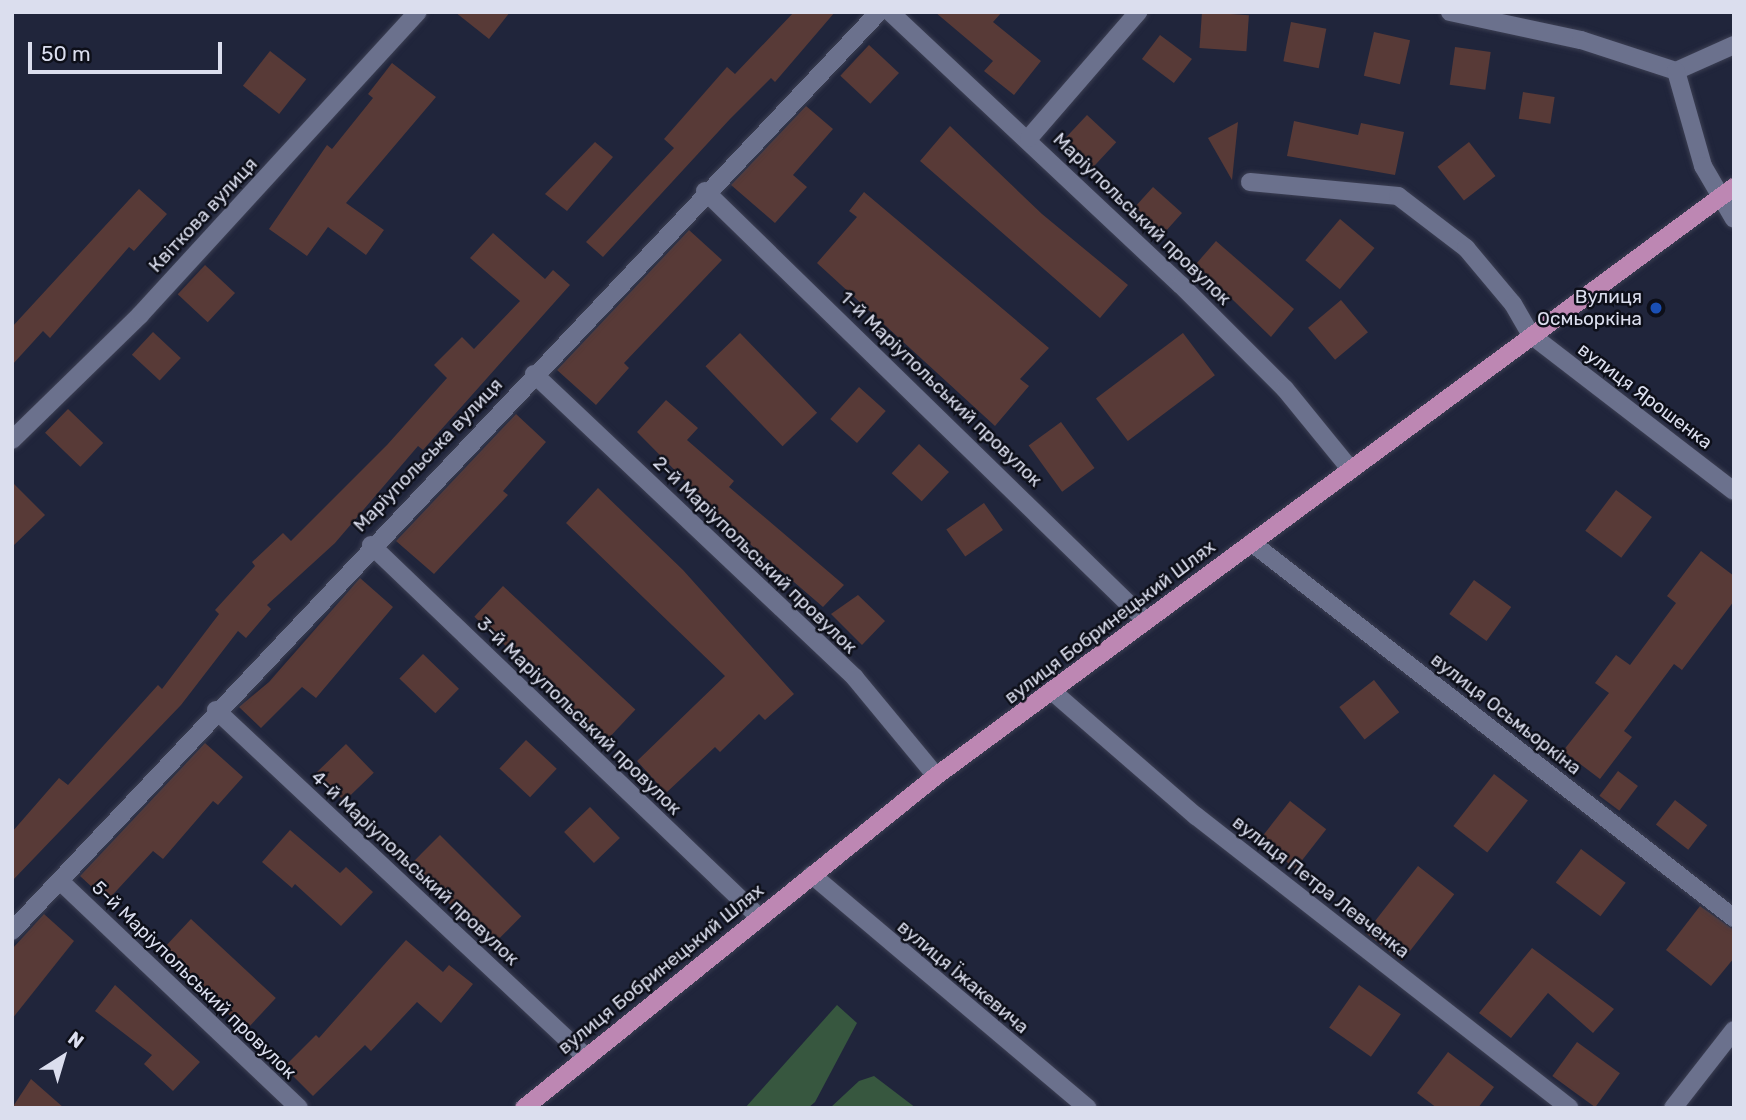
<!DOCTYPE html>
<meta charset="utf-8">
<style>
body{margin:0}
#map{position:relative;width:1746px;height:1120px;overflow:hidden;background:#20253b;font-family:Rubik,sans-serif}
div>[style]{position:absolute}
.forest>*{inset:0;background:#37573f}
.building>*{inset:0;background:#583a37;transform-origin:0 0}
.roads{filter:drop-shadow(0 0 2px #3c3f53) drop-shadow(0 0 2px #3c3f53)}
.minor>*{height:18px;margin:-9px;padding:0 9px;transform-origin:9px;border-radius:9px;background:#6b718d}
.primary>*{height:18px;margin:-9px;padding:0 9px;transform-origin:9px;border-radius:9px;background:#bd87b3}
.dots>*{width:19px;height:19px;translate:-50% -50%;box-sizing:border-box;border:4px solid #0d0f19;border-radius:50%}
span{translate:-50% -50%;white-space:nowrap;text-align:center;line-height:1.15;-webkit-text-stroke:5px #0d0f19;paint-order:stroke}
.street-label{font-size:19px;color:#dbdeee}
.poi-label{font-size:19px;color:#dbdeee}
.right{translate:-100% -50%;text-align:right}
.frame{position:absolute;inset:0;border:14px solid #dbdeee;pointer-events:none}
.north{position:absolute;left:28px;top:1022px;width:70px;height:70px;-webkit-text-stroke:5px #0d0f19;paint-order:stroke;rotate:37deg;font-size:19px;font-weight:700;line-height:28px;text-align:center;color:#dbdeee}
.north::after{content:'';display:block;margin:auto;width:24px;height:32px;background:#dbdeee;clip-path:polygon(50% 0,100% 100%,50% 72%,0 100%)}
.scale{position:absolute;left:28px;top:42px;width:194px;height:32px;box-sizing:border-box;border:4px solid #dbdeee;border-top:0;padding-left:9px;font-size:21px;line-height:24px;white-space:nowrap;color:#dbdeee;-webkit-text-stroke:5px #0d0f19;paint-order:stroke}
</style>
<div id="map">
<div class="forest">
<i style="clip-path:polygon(837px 1005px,857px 1023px,815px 1102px,808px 1108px,745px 1108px)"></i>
<i style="clip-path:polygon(874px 1076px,916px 1108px,830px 1108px,859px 1081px)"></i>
</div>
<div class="building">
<i style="clip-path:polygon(455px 12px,510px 12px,489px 39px)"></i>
<i style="clip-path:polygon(794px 12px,835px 12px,775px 82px,771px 78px,730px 119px,603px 257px,586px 242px,674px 148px,664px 139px,727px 67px,735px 74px)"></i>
<i style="clip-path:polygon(935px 12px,1002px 12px,993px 22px,1041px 61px,1014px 95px,984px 71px,993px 61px)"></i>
<i style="left:1202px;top:12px;width:47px;height:36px;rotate:4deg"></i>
<i style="left:1291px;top:22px;width:36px;height:40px;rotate:11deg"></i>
<i style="left:1374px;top:32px;width:37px;height:45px;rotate:13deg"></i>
<i style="left:1160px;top:35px;width:40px;height:30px;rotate:37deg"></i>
<i style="left:869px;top:45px;width:41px;height:42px;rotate:43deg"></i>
<i style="left:1455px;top:47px;width:36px;height:38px;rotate:8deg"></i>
<i style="left:270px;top:51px;width:46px;height:44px;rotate:38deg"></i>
<i style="clip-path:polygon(392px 63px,436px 97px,346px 203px,384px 230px,366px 255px,328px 227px,307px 256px,269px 229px,327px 145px,332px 149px,373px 98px,368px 94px)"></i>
<i style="left:1523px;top:92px;width:32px;height:27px;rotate:9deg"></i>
<i style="clip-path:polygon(806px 106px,833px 129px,793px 175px,807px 187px,775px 223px,731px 185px)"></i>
<i style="left:1087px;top:115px;width:40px;height:34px;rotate:43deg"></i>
<i style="clip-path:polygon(1294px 121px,1358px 135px,1361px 123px,1404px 132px,1395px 175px,1287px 156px)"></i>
<i style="clip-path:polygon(1238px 122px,1232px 180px,1208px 138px)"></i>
<i style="clip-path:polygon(950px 126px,1042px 214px,1128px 285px,1100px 318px,920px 161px)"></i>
<i style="clip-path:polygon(595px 142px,613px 157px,567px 211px,545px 194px)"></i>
<i style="left:1469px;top:142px;width:43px;height:40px;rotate:52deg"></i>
<i style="left:1153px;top:187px;width:39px;height:27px;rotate:42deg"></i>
<i style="clip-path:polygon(139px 189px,167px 214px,134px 251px,129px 247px,50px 338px,43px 331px,12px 365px,12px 327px)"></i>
<i style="clip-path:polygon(864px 192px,1049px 348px,1020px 379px,1029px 386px,995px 426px,817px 263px,857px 217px,849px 211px)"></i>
<i style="left:1340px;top:219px;width:45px;height:54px;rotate:40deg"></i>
<i style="clip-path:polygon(689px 230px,722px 260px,624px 363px,629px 368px,596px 405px,557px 370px)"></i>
<i style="clip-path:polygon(493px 233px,545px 279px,553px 270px,570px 285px,423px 450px,418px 446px,335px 543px,267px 605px,271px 609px,246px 638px,238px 631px,181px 705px,12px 881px,12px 832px,59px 778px,68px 785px,158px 685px,162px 689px,219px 614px,215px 610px,255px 566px,252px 562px,283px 533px,291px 541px,387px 445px,447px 378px,434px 365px,462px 337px,474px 349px,520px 301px,470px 258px)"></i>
<i style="clip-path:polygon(1216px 241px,1294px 309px,1271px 337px,1196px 264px)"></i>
<i style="left:205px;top:265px;width:41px;height:40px;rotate:43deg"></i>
<i style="left:1341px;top:300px;width:42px;height:43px;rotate:50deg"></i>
<i style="left:153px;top:332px;width:38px;height:31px;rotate:43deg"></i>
<i style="left:740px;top:333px;width:111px;height:48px;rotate:46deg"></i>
<i style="left:1183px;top:333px;width:53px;height:109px;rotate:53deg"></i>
<i style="left:859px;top:387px;width:36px;height:43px;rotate:42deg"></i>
<i style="clip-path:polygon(666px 400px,698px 428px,687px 440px,734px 481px,729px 487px,844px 585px,823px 607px,736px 532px,637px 432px)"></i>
<i style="left:68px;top:409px;width:49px;height:33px;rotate:44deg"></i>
<i style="clip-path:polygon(516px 414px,546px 442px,503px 491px,508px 495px,434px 574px,396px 541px)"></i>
<i style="left:1061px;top:422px;width:57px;height:40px;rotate:54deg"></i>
<i style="left:919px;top:444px;width:41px;height:40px;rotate:43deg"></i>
<i style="clip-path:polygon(12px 482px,45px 515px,12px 547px)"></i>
<i style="clip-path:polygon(598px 488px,683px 570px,794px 694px,765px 720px,759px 714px,720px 752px,715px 747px,666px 793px,637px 761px,725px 676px,566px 523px)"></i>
<i style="left:1616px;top:490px;width:45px;height:51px;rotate:37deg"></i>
<i style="left:984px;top:503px;width:33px;height:46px;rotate:55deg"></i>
<i style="clip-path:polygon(1701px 551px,1734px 576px,1734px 601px,1682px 670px,1674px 664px,1624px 731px,1632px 737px,1600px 779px,1563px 751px,1609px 693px,1595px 683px,1616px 655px,1630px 665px,1676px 603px,1667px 596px)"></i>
<i style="clip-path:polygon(360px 578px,393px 607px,316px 698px,302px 687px,261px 728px,239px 707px,269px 682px)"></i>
<i style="left:1474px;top:580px;width:46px;height:42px;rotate:36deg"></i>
<i style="left:503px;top:586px;width:181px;height:42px;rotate:43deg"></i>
<i style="clip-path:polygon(858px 595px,885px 621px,862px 645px,831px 614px)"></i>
<i style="left:423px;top:654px;width:50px;height:34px;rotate:44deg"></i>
<i style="left:1374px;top:680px;width:41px;height:44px;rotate:52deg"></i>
<i style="left:526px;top:740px;width:42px;height:39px;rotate:43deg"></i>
<i style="clip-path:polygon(205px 743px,243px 777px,218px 805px,213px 801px,163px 859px,153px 851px,107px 901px,80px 876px)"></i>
<i style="left:346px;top:744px;width:40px;height:41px;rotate:46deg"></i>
<i style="left:1618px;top:771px;width:25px;height:31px;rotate:37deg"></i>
<i style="left:1494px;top:774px;width:43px;height:66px;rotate:38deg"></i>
<i style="left:1675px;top:800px;width:41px;height:31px;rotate:38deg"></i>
<i style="left:1290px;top:801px;width:46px;height:50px;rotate:38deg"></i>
<i style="left:590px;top:807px;width:43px;height:36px;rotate:46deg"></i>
<i style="clip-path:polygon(290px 830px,340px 873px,346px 867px,373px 892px,341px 926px,295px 884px,292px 888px,262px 862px)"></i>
<i style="left:440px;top:835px;width:115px;height:42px;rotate:45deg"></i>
<i style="left:1581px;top:849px;width:56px;height:42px;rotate:37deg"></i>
<i style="left:1418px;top:866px;width:46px;height:85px;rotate:38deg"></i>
<i style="clip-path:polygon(1700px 906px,1734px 930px,1734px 958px,1711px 986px,1666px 950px)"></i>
<i style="clip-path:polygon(44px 914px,74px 941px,12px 1019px,12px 949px)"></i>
<i style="left:191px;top:919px;width:116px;height:44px;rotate:43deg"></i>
<i style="clip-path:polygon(406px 940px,443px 972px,449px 965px,473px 984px,441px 1023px,417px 1002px,371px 1051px,365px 1045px,313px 1096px,284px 1067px,316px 1035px,319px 1038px)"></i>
<i style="clip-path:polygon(1532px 948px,1614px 1009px,1593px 1033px,1548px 993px,1511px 1038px,1479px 1013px)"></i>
<i style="clip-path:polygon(115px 985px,200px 1062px,173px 1091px,144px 1064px,152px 1055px,95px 1011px)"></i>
<i style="left:1359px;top:985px;width:51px;height:52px;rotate:35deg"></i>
<i style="left:1577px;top:1042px;width:53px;height:42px;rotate:36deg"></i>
<i style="clip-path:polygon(1448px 1052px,1494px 1087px,1478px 1108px,1437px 1108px,1417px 1093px)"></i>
<i style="clip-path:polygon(31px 1079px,64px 1108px,12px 1108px)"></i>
</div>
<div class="roads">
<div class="minor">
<i style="left:890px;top:12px;width:399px;rotate:43.2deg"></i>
<i style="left:1181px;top:285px;width:147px;rotate:45deg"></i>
<i style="left:1285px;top:389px;width:104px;rotate:50.8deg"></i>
<i style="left:1450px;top:12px;width:134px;rotate:12.1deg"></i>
<i style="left:1581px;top:40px;width:100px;rotate:18.1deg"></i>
<i style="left:1734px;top:45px;width:64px;rotate:155.9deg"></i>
<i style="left:1676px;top:71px;width:99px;rotate:74.1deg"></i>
<i style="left:1703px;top:166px;width:61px;rotate:59.7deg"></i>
<i style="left:1029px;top:138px;width:167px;rotate:-49.1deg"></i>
<i style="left:1250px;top:182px;width:149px;rotate:5.4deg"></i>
<i style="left:1398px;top:196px;width:86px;rotate:37.4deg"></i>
<i style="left:1466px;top:248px;width:73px;rotate:50deg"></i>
<i style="left:1513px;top:304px;width:34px;rotate:60deg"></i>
<i style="left:1530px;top:334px;width:257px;rotate:37.6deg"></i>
<i style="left:705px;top:191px;width:615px;rotate:44.27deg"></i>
<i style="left:534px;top:374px;width:442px;rotate:43.4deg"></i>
<i style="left:855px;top:678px;width:127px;rotate:50.4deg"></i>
<i style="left:12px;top:440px;width:179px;rotate:-44.3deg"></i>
<i style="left:140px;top:315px;width:411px;rotate:-47.5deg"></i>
<i style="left:1252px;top:543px;width:611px;rotate:37.88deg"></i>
<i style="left:371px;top:545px;width:538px;rotate:43.79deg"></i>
<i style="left:1052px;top:691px;width:191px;rotate:41deg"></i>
<i style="left:1196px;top:816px;width:474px;rotate:38deg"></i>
<i style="left:216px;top:710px;width:506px;rotate:43.16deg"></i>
<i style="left:812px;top:875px;width:361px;rotate:40.2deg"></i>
<i style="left:61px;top:882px;width:328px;rotate:43.5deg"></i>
<i style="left:12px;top:931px;width:1263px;rotate:-46.67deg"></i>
<i style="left:1673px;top:1108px;width:99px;rotate:-52deg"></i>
</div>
<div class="primary">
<i style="left:524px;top:1108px;width:529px;rotate:-38.86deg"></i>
<i style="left:936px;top:776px;width:992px;rotate:-36.43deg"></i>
</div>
</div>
<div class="dots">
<i style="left:1656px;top:308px;background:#1a4fb4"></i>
</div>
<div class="street-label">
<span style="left:203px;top:215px;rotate:-47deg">Квіткова вулиця</span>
<span style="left:1142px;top:219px;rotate:44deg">Маріупольський провулок</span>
<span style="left:941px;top:389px;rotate:44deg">1-й Маріупольський провулок</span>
<span style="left:1645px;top:396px;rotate:37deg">вулиця Ярошенка</span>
<span style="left:428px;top:455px;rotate:-46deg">Маріупольська вулиця</span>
<span style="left:755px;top:555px;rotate:44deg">2-й Маріупольський провулок</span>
<span style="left:1110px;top:622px;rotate:-37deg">вулиця Бобринецький Шлях</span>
<span style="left:1506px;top:714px;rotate:38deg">вулиця Осьмьоркіна</span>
<span style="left:579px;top:716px;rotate:44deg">3-й Маріупольський провулок</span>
<span style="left:415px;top:868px;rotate:43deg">4-й Маріупольський провулок</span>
<span style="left:1321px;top:887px;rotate:38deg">вулиця Петра Левченка</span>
<span style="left:661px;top:969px;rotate:-39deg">вулиця Бобринецький Шлях</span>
<span style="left:963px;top:977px;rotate:40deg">вулиця Їжакевича</span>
<span style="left:194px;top:980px;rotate:44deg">5-й Маріупольський провулок</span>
</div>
<div class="poi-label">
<span class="right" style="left:1642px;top:308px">Вулиця<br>Осмьоркіна</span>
</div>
<div class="frame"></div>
<div class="north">N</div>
<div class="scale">50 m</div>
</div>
